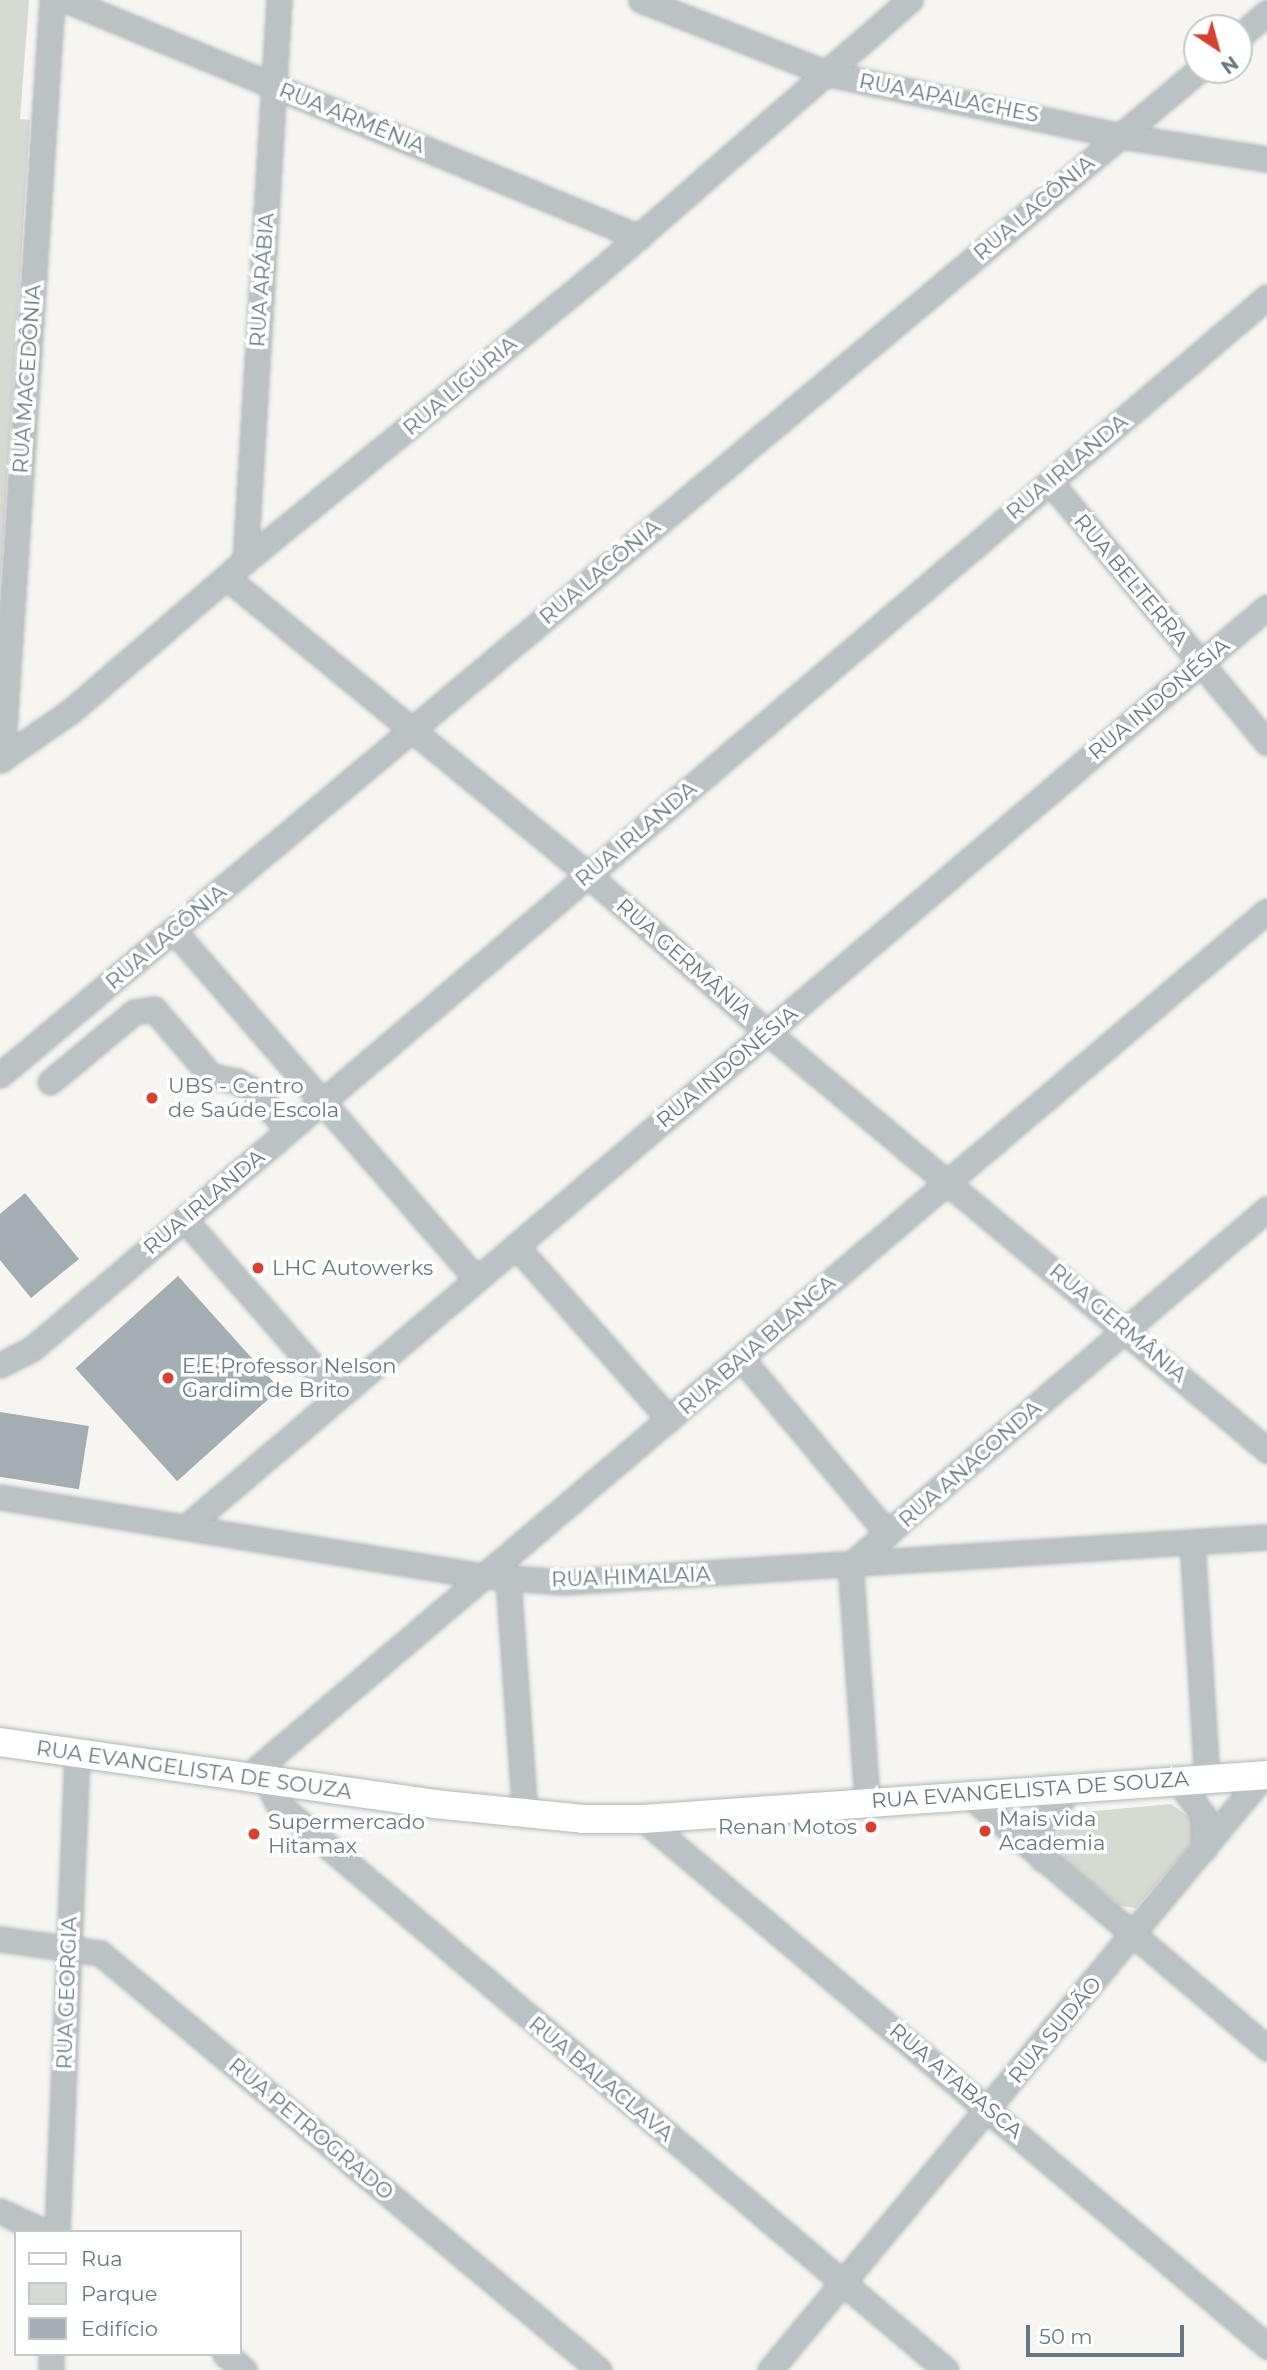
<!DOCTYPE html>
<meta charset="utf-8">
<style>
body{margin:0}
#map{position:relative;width:1267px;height:2370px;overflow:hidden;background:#f6f5f2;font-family:Montserrat,sans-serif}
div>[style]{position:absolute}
.green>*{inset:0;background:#d6dad2}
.building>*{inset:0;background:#a4aeb2;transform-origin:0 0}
.roads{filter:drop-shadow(0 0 2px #b0b6b9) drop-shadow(0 0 2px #b0b6b9)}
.minor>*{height:23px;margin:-11.5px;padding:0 11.5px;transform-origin:11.5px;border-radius:11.5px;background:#bcc2c4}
.major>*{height:28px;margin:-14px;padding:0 14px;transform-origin:14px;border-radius:14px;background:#fff}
.dots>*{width:19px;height:19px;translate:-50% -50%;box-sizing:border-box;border:4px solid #fff;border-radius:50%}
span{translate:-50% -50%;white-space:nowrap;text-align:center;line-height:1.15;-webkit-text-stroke:7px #fff;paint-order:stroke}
.street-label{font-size:21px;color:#667982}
.poi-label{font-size:21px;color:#667982}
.left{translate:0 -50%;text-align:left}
.right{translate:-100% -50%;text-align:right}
.legend{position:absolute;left:14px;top:2230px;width:228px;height:126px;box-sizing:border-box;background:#fff;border:2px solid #c2c9cd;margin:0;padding:9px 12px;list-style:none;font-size:21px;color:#667982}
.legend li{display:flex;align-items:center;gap:14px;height:35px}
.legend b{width:35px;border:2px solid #c2c9cd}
.north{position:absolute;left:1183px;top:14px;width:70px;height:70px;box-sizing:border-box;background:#fff;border:2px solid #c2c9cd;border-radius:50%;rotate:144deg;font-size:19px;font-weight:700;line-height:28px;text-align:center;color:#667982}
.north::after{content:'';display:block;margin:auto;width:24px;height:32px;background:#da402e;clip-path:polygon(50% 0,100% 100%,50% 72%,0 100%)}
.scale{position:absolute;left:1026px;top:2325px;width:158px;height:32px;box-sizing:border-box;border:4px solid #667982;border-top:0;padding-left:9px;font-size:21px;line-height:24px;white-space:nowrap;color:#667982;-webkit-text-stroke:5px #fff;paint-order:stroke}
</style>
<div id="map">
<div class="green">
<i style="clip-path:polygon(0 0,29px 0,20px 119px,30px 120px,0 588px)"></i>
<i style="clip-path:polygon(1171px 1804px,1195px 1822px,1193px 1842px,1136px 1908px,1120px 1906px,1061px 1858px,1055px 1842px,1061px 1822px,1074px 1813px)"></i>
</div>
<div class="building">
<i style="clip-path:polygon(25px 1193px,79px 1259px,31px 1298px,0 1260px,0 1214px)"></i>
<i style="left:178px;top:1276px;width:152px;height:138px;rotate:48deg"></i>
<i style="left:0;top:1412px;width:90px;height:64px;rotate:9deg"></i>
</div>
<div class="roads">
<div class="minor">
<i style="left:66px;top:0;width:620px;rotate:22.47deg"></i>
<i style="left:641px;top:0;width:202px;rotate:21.5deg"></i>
<i style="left:829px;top:74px;width:299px;rotate:12deg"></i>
<i style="left:1121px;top:136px;width:148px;rotate:9deg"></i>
<i style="left:1239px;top:37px;width:37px;rotate:-41deg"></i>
<i style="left:1050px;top:482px;width:339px;rotate:50.2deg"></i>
<i style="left:245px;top:561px;width:562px;rotate:-86.53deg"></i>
<i style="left:227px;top:578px;width:467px;rotate:39.4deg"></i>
<i style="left:588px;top:875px;width:238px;rotate:41.3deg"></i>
<i style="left:767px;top:1032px;width:652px;rotate:39.9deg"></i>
<i style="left:2px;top:759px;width:761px;rotate:-86.23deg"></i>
<i style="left:0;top:760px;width:86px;rotate:-34.6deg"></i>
<i style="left:71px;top:711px;width:230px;rotate:-40.8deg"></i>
<i style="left:245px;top:561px;width:456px;rotate:-39.3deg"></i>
<i style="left:598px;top:272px;width:414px;rotate:-41.1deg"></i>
<i style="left:174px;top:931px;width:461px;rotate:49deg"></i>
<i style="left:0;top:1075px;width:1564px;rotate:-39.97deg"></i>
<i style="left:50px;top:1082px;width:109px;rotate:-39.8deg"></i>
<i style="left:134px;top:1012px;width:20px;rotate:-9deg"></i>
<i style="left:154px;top:1009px;width:88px;rotate:49.6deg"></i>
<i style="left:211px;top:1076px;width:26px;rotate:11deg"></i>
<i style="left:237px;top:1081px;width:20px;rotate:30deg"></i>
<i style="left:254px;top:1091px;width:52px;rotate:48.9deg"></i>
<i style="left:184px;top:1219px;width:235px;rotate:48.8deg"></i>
<i style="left:516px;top:1246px;width:231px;rotate:48.5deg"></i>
<i style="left:741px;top:1358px;width:229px;rotate:50.1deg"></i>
<i style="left:0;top:1365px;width:37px;rotate:-27deg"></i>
<i style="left:33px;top:1348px;width:1621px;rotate:-40.42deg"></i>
<i style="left:0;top:1497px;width:491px;rotate:9.3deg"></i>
<i style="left:485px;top:1576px;width:78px;rotate:4.4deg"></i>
<i style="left:563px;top:1582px;width:705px;rotate:-3.66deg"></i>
<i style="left:187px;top:1526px;width:1418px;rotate:-40.4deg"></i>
<i style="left:1192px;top:1542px;width:237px;rotate:86.4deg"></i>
<i style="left:508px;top:1579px;width:237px;rotate:85.9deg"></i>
<i style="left:246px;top:1778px;width:1339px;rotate:-40.34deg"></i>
<i style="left:266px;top:1780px;width:27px;rotate:63deg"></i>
<i style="left:278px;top:1804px;width:26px;rotate:40deg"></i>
<i style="left:298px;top:1821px;width:849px;rotate:40.27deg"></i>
<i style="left:1178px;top:1781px;width:42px;rotate:53.7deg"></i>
<i style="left:1203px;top:1815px;width:34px;rotate:88deg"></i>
<i style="left:970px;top:1796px;width:390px;rotate:40.3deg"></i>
<i style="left:867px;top:1800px;width:236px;rotate:-94.1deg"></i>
<i style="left:850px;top:1565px;width:548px;rotate:-40.49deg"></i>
<i style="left:643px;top:1819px;width:817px;rotate:40.18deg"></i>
<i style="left:1043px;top:1860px;width:33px;rotate:-93deg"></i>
<i style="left:1041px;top:1827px;width:46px;rotate:-52.9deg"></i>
<i style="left:0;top:1939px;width:101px;rotate:8deg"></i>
<i style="left:100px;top:1953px;width:650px;rotate:39.88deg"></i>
<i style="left:0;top:2211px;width:50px;rotate:25deg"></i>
<i style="left:57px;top:2232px;width:478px;rotate:-87.6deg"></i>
<i style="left:225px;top:2354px;width:25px;rotate:40deg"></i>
<i style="left:51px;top:2370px;width:16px;rotate:-90deg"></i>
<i style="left:770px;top:2370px;width:773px;rotate:-50.3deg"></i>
</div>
<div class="major">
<i style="left:0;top:1742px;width:438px;rotate:8.1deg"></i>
<i style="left:434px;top:1804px;width:150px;rotate:5.7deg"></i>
<i style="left:583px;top:1819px;width:60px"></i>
<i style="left:643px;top:1819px;width:626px;rotate:-4.03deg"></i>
</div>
</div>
<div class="dots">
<i style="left:152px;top:1098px;background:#da402e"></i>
<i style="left:258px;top:1268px;background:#da402e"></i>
<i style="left:168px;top:1378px;background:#da402e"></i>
<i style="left:871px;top:1827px;background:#da402e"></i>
<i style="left:985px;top:1831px;background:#da402e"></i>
<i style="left:254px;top:1834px;background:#da402e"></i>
</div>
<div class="street-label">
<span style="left:949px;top:98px;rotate:11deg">RUA APALACHES</span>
<span style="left:352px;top:118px;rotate:22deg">RUA ARMÊNIA</span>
<span style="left:1034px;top:208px;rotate:-40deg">RUA LACÔNIA</span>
<span style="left:262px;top:280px;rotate:-86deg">RUA ARÁBIA</span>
<span style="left:27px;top:379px;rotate:-86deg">RUA MACEDÔNIA</span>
<span style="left:460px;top:386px;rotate:-40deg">RUA LIGÚRIA</span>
<span style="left:1067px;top:467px;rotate:-40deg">RUA IRLANDA</span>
<span style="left:600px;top:572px;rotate:-40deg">RUA LACÔNIA</span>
<span style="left:1131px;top:580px;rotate:50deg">RUA BELTERRA</span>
<span style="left:1159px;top:699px;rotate:-40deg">RUA INDONÉSIA</span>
<span style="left:636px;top:834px;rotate:-40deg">RUA IRLANDA</span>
<span style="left:166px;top:937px;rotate:-40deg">RUA LACÔNIA</span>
<span style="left:684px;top:959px;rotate:41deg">RUA GERMÂNIA</span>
<span style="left:727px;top:1067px;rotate:-40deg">RUA INDONÉSIA</span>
<span style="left:204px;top:1202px;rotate:-40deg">RUA IRLANDA</span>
<span style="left:1118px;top:1323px;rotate:40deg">RUA GERMÂNIA</span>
<span style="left:757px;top:1345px;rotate:-41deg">RUA BAIA BLANCA</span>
<span style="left:970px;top:1464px;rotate:-41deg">RUA ANACONDA</span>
<span style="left:631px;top:1577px;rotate:-2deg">RUA HIMALAIA</span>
<span style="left:194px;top:1770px;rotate:8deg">RUA EVANGELISTA DE SOUZA</span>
<span style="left:1030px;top:1790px;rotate:-4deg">RUA EVANGELISTA DE SOUZA</span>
<span style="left:67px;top:1993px;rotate:-88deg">RUA GEORGIA</span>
<span style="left:1055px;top:2030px;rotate:-50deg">RUA SUDÃO</span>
<span style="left:601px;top:2079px;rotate:40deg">RUA BALACLAVA</span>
<span style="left:956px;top:2081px;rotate:40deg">RUA ATABASCA</span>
<span style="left:311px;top:2129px;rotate:40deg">RUA PETROGRADO</span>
</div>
<div class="poi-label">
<span class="left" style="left:168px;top:1098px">UBS - Centro<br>de Saúde Escola</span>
<span class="left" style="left:272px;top:1268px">LHC Autowerks</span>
<span class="left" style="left:182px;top:1378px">E.E Professor Nelson<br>Gardim de Brito</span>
<span class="left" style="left:999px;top:1831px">Mais vida<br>Academia</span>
<span class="left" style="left:268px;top:1834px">Supermercado<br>Hitamax</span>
<span class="right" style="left:857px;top:1827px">Renan Motos</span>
</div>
<ul class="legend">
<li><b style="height:9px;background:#fff"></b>Rua</li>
<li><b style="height:19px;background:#d6dad2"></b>Parque</li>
<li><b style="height:19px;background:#a4aeb2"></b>Edifício</li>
</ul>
<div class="north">N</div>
<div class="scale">50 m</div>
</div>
